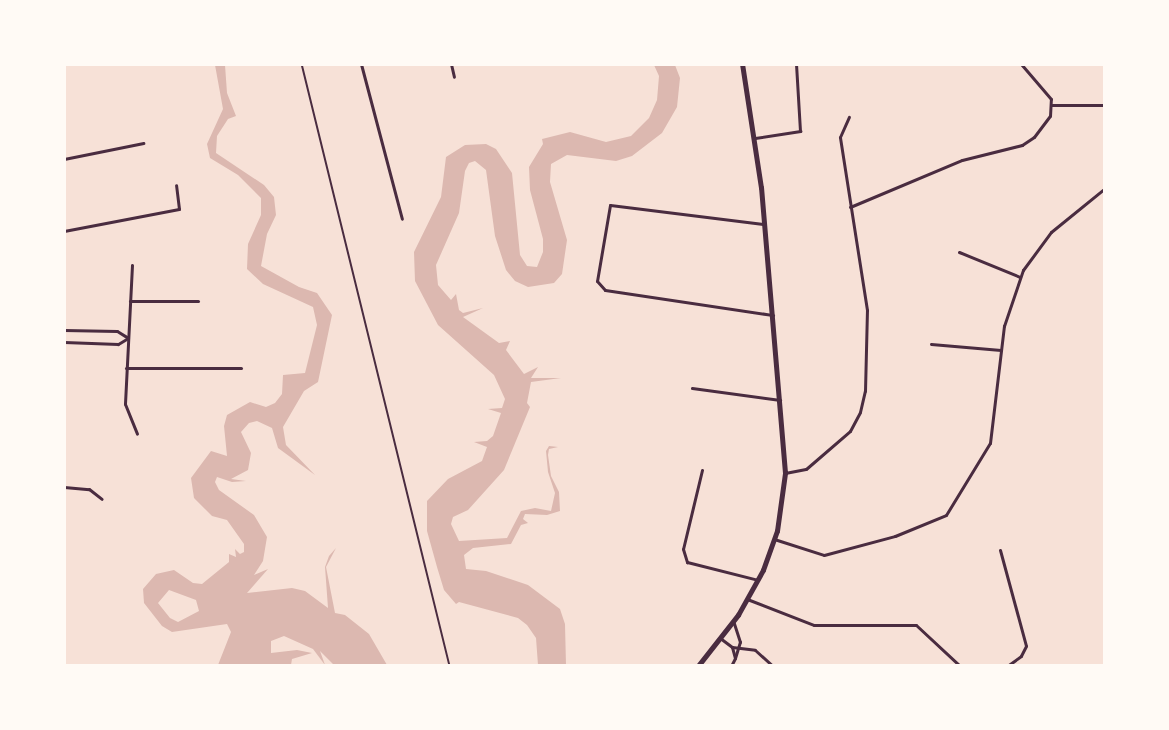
<!DOCTYPE html>
<style>
body{margin:0}
#map{position:relative;width:1169px;height:730px;overflow:hidden;background:#f7e1d7;font-family:Bitter,serif}
div>[style]{position:absolute}
.water>*{inset:0;background:#dcb8b0}
.path>*{height:1.5px;margin:-0.75px;padding:0 0.75px;transform-origin:0.75px;border-radius:0.75px;background:#4a2c40}
.minor>*{height:3px;margin:-1.5px;padding:0 1.5px;transform-origin:1.5px;border-radius:1.5px;background:#4a2c40}
.secondary>*{height:4.5px;margin:-2.25px;padding:0 2.25px;transform-origin:2.25px;border-radius:2.25px;background:#4a2c40}
span{translate:-50% -50%;white-space:nowrap;text-align:center;line-height:1.15;-webkit-text-stroke:4.5px #fffaf5;paint-order:stroke}
.frame{position:absolute;inset:0;border:66px solid #fffaf5;pointer-events:none}
</style>
<div id="map">
<div class="water">
<i style="clip-path:polygon(evenodd,215px 65px,225px 65px,227px 93px,236px 116px,228px 119px,217px 136px,216px 153px,264px 185px,274px 197px,276px 215px,267px 234px,261px 266px,299px 287px,317px 293px,332px 315px,318px 382px,304px 391px,283px 427px,286px 445px,315px 475px,278px 448px,272px 428px,257px 421px,249px 423px,241px 432px,251px 453px,248px 470px,231px 479px,246px 481px,232px 482px,217px 477px,215px 482px,219px 490px,254px 515px,267px 537px,263px 561px,254px 575px,268px 569px,247px 593px,292px 588px,305px 591px,328px 608px,325px 567px,329px 556px,336px 548px,326px 567px,335px 613px,345px 615px,369px 634px,387px 665px,334px 665px,320px 651px,325px 665px,313px 649px,284px 636px,271px 641px,271px 653px,297px 650px,312px 653px,292px 659px,291px 665px,218px 665px,231px 632px,227px 624px,172px 632px,162px 626px,144px 603px,143px 589px,156px 574px,174px 570px,193px 583px,202px 584px,229px 562px,229px 554px,236px 557px,235px 549px,240px 554px,244px 552px,244px 544px,227px 520px,212px 516px,194px 498px,191px 478px,211px 451px,227px 456px,224px 426px,227px 415px,250px 402px,266px 407px,275px 403px,282px 394px,283px 375px,305px 373px,317px 325px,313px 307px,263px 284px,247px 269px,248px 244px,261px 215px,261px 198px,238px 175px,210px 158px,207px 144px,223px 109px,215px 65px,169px 590px,196px 600px,199px 611px,178px 622px,170px 618px,158px 603px,169px 590px)"></i>
<i style="clip-path:polygon(654px 65px,675px 65px,680px 78px,677px 107px,662px 133px,632px 156px,616px 161px,567px 155px,551px 164px,550px 182px,567px 240px,562px 274px,554px 283px,528px 287px,515px 281px,506px 270px,495px 236px,486px 170px,475px 161px,469px 163px,465px 171px,459px 213px,436px 265px,438px 285px,451px 300px,456px 294px,459px 310px,463px 313px,483px 308px,463px 317px,499px 343px,510px 341px,506px 350px,524px 374px,538px 367px,531px 378px,561px 378px,531px 382px,527px 403px,530px 407px,504px 470px,468px 510px,453px 517px,451px 524px,459px 541px,507px 538px,521px 511px,535px 508px,551px 511px,555px 493px,548px 472px,546px 451px,549px 446px,558px 447px,549px 449px,548px 455px,551px 476px,559px 492px,560px 511px,547px 515px,525px 514px,523px 519px,528px 523px,521px 525px,511px 544px,473px 548px,464px 555px,466px 569px,486px 571px,528px 585px,560px 609px,565px 624px,566px 665px,538px 665px,536px 638px,527px 625px,518px 618px,459px 602px,456px 604px,444px 590px,437px 567px,427px 531px,427px 501px,448px 479px,482px 461px,487px 447px,474px 442px,487px 441px,493px 436px,501px 413px,488px 409px,502px 408px,505px 399px,494px 375px,438px 325px,415px 281px,414px 252px,441px 197px,446px 157px,465px 145px,486px 144px,496px 149px,512px 173px,520px 255px,527px 266px,537px 267px,543px 252px,543px 239px,530px 190px,529px 167px,543px 144px,542px 139px,570px 132px,606px 142px,631px 136px,649px 118px,657px 100px,659px 76px)"></i>
</div>
<div class="path">
<i style="left:302px;top:64px;width:620px;rotate:76.19deg"></i>
</div>
<div class="minor">
<i style="left:361px;top:64px;width:160px;rotate:75.2deg"></i>
<i style="left:451px;top:64px;width:13px;rotate:77deg"></i>
<i style="left:1052px;top:105px;width:52px"></i>
<i style="left:755px;top:138px;width:46px;rotate:-8.8deg"></i>
<i style="left:800px;top:131px;width:67px;rotate:-93.4deg"></i>
<i style="left:64px;top:159px;width:81px;rotate:-11.4deg"></i>
<i style="left:850px;top:207px;width:121px;rotate:-22.8deg"></i>
<i style="left:962px;top:160px;width:62px;rotate:-14deg"></i>
<i style="left:1022px;top:145px;width:14px;rotate:-34deg"></i>
<i style="left:1034px;top:137px;width:26px;rotate:-53deg"></i>
<i style="left:1050px;top:116px;width:17px;rotate:-87deg"></i>
<i style="left:1051px;top:99px;width:46px;rotate:-130.6deg"></i>
<i style="left:763px;top:224px;width:154px;rotate:-172.9deg"></i>
<i style="left:610px;top:205px;width:77px;rotate:99.7deg"></i>
<i style="left:597px;top:281px;width:12px;rotate:48deg"></i>
<i style="left:605px;top:290px;width:170px;rotate:8.5deg"></i>
<i style="left:64px;top:231px;width:117px;rotate:-10.8deg"></i>
<i style="left:179px;top:209px;width:24px;rotate:-97deg"></i>
<i style="left:959px;top:252px;width:66px;rotate:22.3deg"></i>
<i style="left:132px;top:265px;width:139px;rotate:92.9deg"></i>
<i style="left:125px;top:404px;width:32px;rotate:68deg"></i>
<i style="left:130px;top:301px;width:68px"></i>
<i style="left:64px;top:330px;width:53px;rotate:1.1deg"></i>
<i style="left:117px;top:331px;width:13px;rotate:32deg"></i>
<i style="left:128px;top:338px;width:12px;rotate:149deg"></i>
<i style="left:118px;top:344px;width:54px;rotate:-177.9deg"></i>
<i style="left:931px;top:344px;width:70px;rotate:4.9deg"></i>
<i style="left:126px;top:368px;width:115px"></i>
<i style="left:692px;top:388px;width:89px;rotate:7.8deg"></i>
<i style="left:702px;top:470px;width:81px;rotate:103.5deg"></i>
<i style="left:683px;top:549px;width:14px;rotate:73deg"></i>
<i style="left:687px;top:562px;width:73px;rotate:14.2deg"></i>
<i style="left:785px;top:473px;width:21px;rotate:-11deg"></i>
<i style="left:806px;top:469px;width:58px;rotate:-40.8deg"></i>
<i style="left:850px;top:431px;width:21px;rotate:-62deg"></i>
<i style="left:860px;top:412px;width:22px;rotate:-77deg"></i>
<i style="left:865px;top:391px;width:81px;rotate:-88.6deg"></i>
<i style="left:867px;top:310px;width:175px;rotate:-98.9deg"></i>
<i style="left:840px;top:137px;width:22px;rotate:-66deg"></i>
<i style="left:64px;top:487px;width:25px;rotate:5deg"></i>
<i style="left:89px;top:489px;width:16px;rotate:38deg"></i>
<i style="left:774px;top:539px;width:52px;rotate:17.7deg"></i>
<i style="left:824px;top:555px;width:73px;rotate:-15deg"></i>
<i style="left:895px;top:536px;width:55px;rotate:-22.4deg"></i>
<i style="left:946px;top:515px;width:84px;rotate:-58.6deg"></i>
<i style="left:990px;top:443px;width:118px;rotate:-83.2deg"></i>
<i style="left:1004px;top:326px;width:59px;rotate:-71.3deg"></i>
<i style="left:1023px;top:270px;width:47px;rotate:-53.6deg"></i>
<i style="left:1051px;top:232px;width:68px;rotate:-39.1deg"></i>
<i style="left:1000px;top:550px;width:99px;rotate:74.8deg"></i>
<i style="left:1026px;top:646px;width:11px;rotate:117deg"></i>
<i style="left:1021px;top:656px;width:17px;rotate:144deg"></i>
<i style="left:747px;top:599px;width:72px;rotate:21.2deg"></i>
<i style="left:814px;top:625px;width:102px"></i>
<i style="left:916px;top:625px;width:60px;rotate:43deg"></i>
<i style="left:720px;top:638px;width:15px;rotate:37deg"></i>
<i style="left:732px;top:647px;width:11px;rotate:75deg"></i>
<i style="left:735px;top:658px;width:17px;rotate:-73deg"></i>
<i style="left:740px;top:642px;width:22px;rotate:-108deg"></i>
<i style="left:732px;top:647px;width:23px;rotate:7deg"></i>
<i style="left:755px;top:650px;width:24px;rotate:42deg"></i>
<i style="left:731px;top:666px;width:9px;rotate:-63deg"></i>
</div>
<div class="secondary">
<i style="left:698px;top:666px;width:65px;rotate:-51.9deg"></i>
<i style="left:738px;top:615px;width:51px;rotate:-60.9deg"></i>
<i style="left:763px;top:570px;width:41px;rotate:-70.3deg"></i>
<i style="left:777px;top:531px;width:59px;rotate:-82.1deg"></i>
<i style="left:785px;top:473px;width:286px;rotate:-94.8deg"></i>
<i style="left:761px;top:188px;width:125px;rotate:-98.7deg"></i>
</div>
<div class="frame"></div>
</div>
